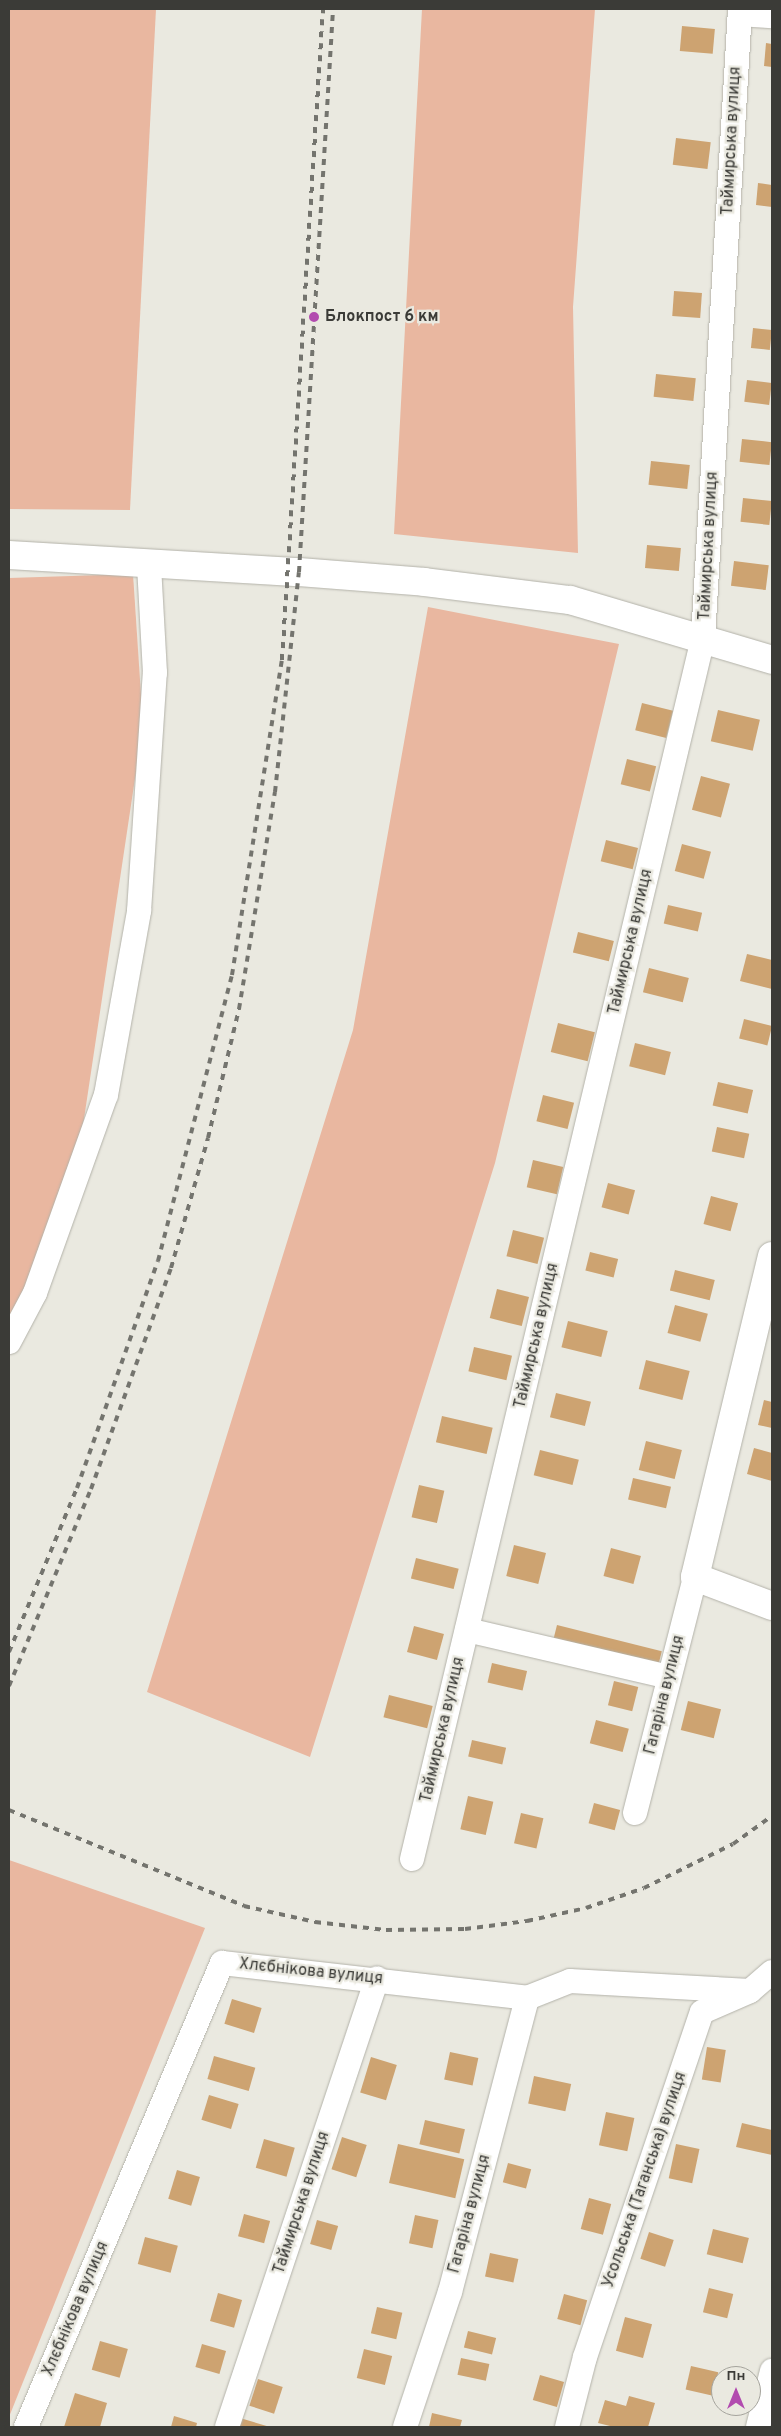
<!DOCTYPE html>
<meta charset="utf-8">
<style>
body{margin:0}
#map{position:relative;width:781px;height:2436px;overflow:hidden;background:#eae9e0;font-family:Overpass,sans-serif}
div>[style]{position:absolute}
.green>*{inset:0;background:#e9b7a0}
.building>*{inset:0;background:#cda371;transform-origin:0 0}
.roads{filter:drop-shadow(0 0 1px #b3b2a9) drop-shadow(0 0 1px #b3b2a9)}
.minor>*{height:24px;margin:-12px;padding:0 12px;transform-origin:12px;border-radius:12px;background:#fff}
.major>*{height:28px;margin:-14px;padding:0 14px;transform-origin:14px;border-radius:14px;background:#fff}
.rail>*{height:4px;margin-top:-2px;transform-origin:0;background:repeating-linear-gradient(90deg,#74746e 0 6px,transparent 0 12px)}
.dots>*{width:14px;height:14px;translate:-50% -50%;box-sizing:border-box;border:2px solid #eae9e0;border-radius:50%}
span{translate:-50% -50%;white-space:nowrap;text-align:center;line-height:1.15;-webkit-text-stroke:4.5px #eae9e0;paint-order:stroke}
.street-label{font-size:16px;color:#3b3b37}
.poi-label{font-size:16px;color:#3b3b37;font-weight:700}
.left{translate:0 -50%;text-align:left}
.frame{position:absolute;inset:0;border:10px solid #3b3b37;pointer-events:none}
.north{position:absolute;left:711px;top:2366px;width:50px;height:50px;box-sizing:border-box;background:#eae9e0;border:1px solid #a4a39c;border-radius:50%;rotate:0deg;font-size:14px;font-weight:700;line-height:20px;text-align:center;color:#3b3b37}
.north::after{content:'';display:block;margin:auto;width:18px;height:22px;background:#b24baf;clip-path:polygon(50% 0,100% 100%,50% 72%,0 100%)}
</style>
<div id="map">
<div class="green">
<i style="clip-path:polygon(9px 9px,156px 9px,130px 510px,9px 509px)"></i>
<i style="clip-path:polygon(422px 9px,595px 9px,573px 307px,578px 553px,394px 534px)"></i>
<i style="clip-path:polygon(133px 574px,143px 725px,69px 1219px,9px 1348px,9px 578px)"></i>
<i style="clip-path:polygon(428px 607px,619px 644px,495px 1163px,310px 1757px,147px 1692px,353px 1030px)"></i>
<i style="clip-path:polygon(9px 1860px,205px 1928px,9px 2417px)"></i>
</div>
<div class="building">
<i style="left:682px;top:26px;width:33px;height:25px;rotate:5deg"></i>
<i style="clip-path:polygon(766px 43px,772px 44px,772px 67px,764px 66px)"></i>
<i style="left:676px;top:138px;width:35px;height:27px;rotate:7deg"></i>
<i style="clip-path:polygon(758px 183px,772px 185px,772px 207px,756px 205px)"></i>
<i style="left:674px;top:291px;width:28px;height:25px;rotate:4deg"></i>
<i style="left:753px;top:328px;width:19px;height:20px;rotate:6deg"></i>
<i style="left:656px;top:374px;width:40px;height:23px;rotate:6deg"></i>
<i style="left:747px;top:380px;width:25px;height:22px;rotate:7deg"></i>
<i style="left:742px;top:439px;width:30px;height:23px;rotate:6deg"></i>
<i style="left:651px;top:461px;width:39px;height:24px;rotate:6deg"></i>
<i style="left:743px;top:498px;width:29px;height:24px;rotate:6deg"></i>
<i style="left:647px;top:545px;width:34px;height:23px;rotate:5deg"></i>
<i style="left:734px;top:561px;width:35px;height:25px;rotate:7deg"></i>
<i style="left:642px;top:703px;width:32px;height:28px;rotate:14deg"></i>
<i style="left:718px;top:710px;width:43px;height:32px;rotate:13deg"></i>
<i style="left:627px;top:759px;width:30px;height:26px;rotate:14deg"></i>
<i style="left:701px;top:776px;width:30px;height:35px;rotate:15deg"></i>
<i style="left:606px;top:840px;width:33px;height:22px;rotate:14deg"></i>
<i style="left:682px;top:844px;width:30px;height:28px;rotate:15deg"></i>
<i style="left:668px;top:905px;width:35px;height:19px;rotate:13deg"></i>
<i style="left:578px;top:932px;width:37px;height:21px;rotate:14deg"></i>
<i style="clip-path:polygon(747px 954px,772px 960px,772px 989px,740px 981px)"></i>
<i style="left:649px;top:968px;width:41px;height:25px;rotate:14deg"></i>
<i style="left:744px;top:1019px;width:29px;height:20px;rotate:14deg"></i>
<i style="left:558px;top:1023px;width:38px;height:30px;rotate:14deg"></i>
<i style="left:635px;top:1043px;width:37px;height:24px;rotate:14deg"></i>
<i style="left:718px;top:1082px;width:36px;height:24px;rotate:13deg"></i>
<i style="left:543px;top:1095px;width:32px;height:27px;rotate:14deg"></i>
<i style="left:717px;top:1127px;width:33px;height:25px;rotate:12deg"></i>
<i style="left:533px;top:1160px;width:31px;height:28px;rotate:13deg"></i>
<i style="left:608px;top:1183px;width:28px;height:25px;rotate:15deg"></i>
<i style="left:711px;top:1196px;width:28px;height:29px;rotate:15deg"></i>
<i style="left:513px;top:1230px;width:32px;height:27px;rotate:14deg"></i>
<i style="left:590px;top:1252px;width:29px;height:19px;rotate:14deg"></i>
<i style="left:675px;top:1270px;width:41px;height:21px;rotate:14deg"></i>
<i style="left:497px;top:1289px;width:33px;height:30px;rotate:14deg"></i>
<i style="left:675px;top:1305px;width:34px;height:29px;rotate:15deg"></i>
<i style="left:568px;top:1321px;width:41px;height:27px;rotate:14deg"></i>
<i style="left:474px;top:1347px;width:39px;height:25px;rotate:13deg"></i>
<i style="left:646px;top:1360px;width:45px;height:30px;rotate:14deg"></i>
<i style="left:556px;top:1393px;width:36px;height:25px;rotate:14deg"></i>
<i style="clip-path:polygon(764px 1400px,772px 1402px,772px 1428px,758px 1425px)"></i>
<i style="left:442px;top:1416px;width:52px;height:27px;rotate:13deg"></i>
<i style="left:646px;top:1441px;width:37px;height:30px;rotate:14deg"></i>
<i style="clip-path:polygon(754px 1448px,772px 1453px,772px 1481px,747px 1474px)"></i>
<i style="left:540px;top:1450px;width:40px;height:26px;rotate:14deg"></i>
<i style="left:633px;top:1478px;width:39px;height:22px;rotate:13deg"></i>
<i style="left:419px;top:1485px;width:26px;height:33px;rotate:13deg"></i>
<i style="left:514px;top:1545px;width:33px;height:32px;rotate:14deg"></i>
<i style="left:611px;top:1548px;width:31px;height:29px;rotate:15deg"></i>
<i style="left:416px;top:1558px;width:44px;height:21px;rotate:14deg"></i>
<i style="left:557px;top:1625px;width:108px;height:22px;rotate:14deg"></i>
<i style="left:414px;top:1626px;width:31px;height:27px;rotate:15deg"></i>
<i style="left:492px;top:1663px;width:36px;height:20px;rotate:13deg"></i>
<i style="left:614px;top:1681px;width:25px;height:25px;rotate:14deg"></i>
<i style="left:389px;top:1695px;width:45px;height:23px;rotate:14deg"></i>
<i style="left:688px;top:1701px;width:34px;height:30px;rotate:14deg"></i>
<i style="left:596px;top:1720px;width:34px;height:24px;rotate:15deg"></i>
<i style="left:472px;top:1740px;width:35px;height:17px;rotate:13deg"></i>
<i style="left:468px;top:1796px;width:26px;height:34px;rotate:13deg"></i>
<i style="left:594px;top:1803px;width:27px;height:21px;rotate:15deg"></i>
<i style="left:521px;top:1813px;width:23px;height:31px;rotate:13deg"></i>
<i style="left:232px;top:1999px;width:31px;height:26px;rotate:17deg"></i>
<i style="left:707px;top:2047px;width:19px;height:33px;rotate:9deg"></i>
<i style="left:450px;top:2052px;width:29px;height:28px;rotate:12deg"></i>
<i style="left:214px;top:2056px;width:43px;height:24px;rotate:16deg"></i>
<i style="left:371px;top:2057px;width:27px;height:37px;rotate:17deg"></i>
<i style="left:534px;top:2076px;width:38px;height:28px;rotate:12deg"></i>
<i style="left:209px;top:2095px;width:31px;height:26px;rotate:17deg"></i>
<i style="left:606px;top:2112px;width:29px;height:34px;rotate:12deg"></i>
<i style="left:425px;top:2120px;width:41px;height:25px;rotate:13deg"></i>
<i style="clip-path:polygon(742px 2123px,772px 2130px,772px 2155px,736px 2147px)"></i>
<i style="left:342px;top:2137px;width:26px;height:34px;rotate:18deg"></i>
<i style="left:264px;top:2139px;width:32px;height:30px;rotate:16deg"></i>
<i style="left:398px;top:2144px;width:68px;height:40px;rotate:13deg"></i>
<i style="left:676px;top:2144px;width:24px;height:35px;rotate:12deg"></i>
<i style="left:508px;top:2163px;width:24px;height:20px;rotate:15deg"></i>
<i style="left:177px;top:2170px;width:24px;height:30px;rotate:17deg"></i>
<i style="left:589px;top:2198px;width:23px;height:32px;rotate:15deg"></i>
<i style="left:244px;top:2214px;width:27px;height:23px;rotate:15deg"></i>
<i style="left:415px;top:2215px;width:24px;height:29px;rotate:12deg"></i>
<i style="left:317px;top:2220px;width:22px;height:25px;rotate:16deg"></i>
<i style="left:713px;top:2229px;width:37px;height:26px;rotate:14deg"></i>
<i style="left:649px;top:2232px;width:26px;height:28px;rotate:18deg"></i>
<i style="left:145px;top:2237px;width:34px;height:28px;rotate:15deg"></i>
<i style="left:490px;top:2253px;width:29px;height:24px;rotate:12deg"></i>
<i style="left:709px;top:2288px;width:25px;height:25px;rotate:14deg"></i>
<i style="left:218px;top:2293px;width:25px;height:29px;rotate:16deg"></i>
<i style="left:564px;top:2294px;width:24px;height:26px;rotate:15deg"></i>
<i style="left:377px;top:2307px;width:26px;height:27px;rotate:13deg"></i>
<i style="left:625px;top:2317px;width:28px;height:35px;rotate:15deg"></i>
<i style="left:468px;top:2331px;width:29px;height:17px;rotate:14deg"></i>
<i style="left:100px;top:2341px;width:29px;height:30px;rotate:16deg"></i>
<i style="left:202px;top:2344px;width:25px;height:24px;rotate:16deg"></i>
<i style="left:364px;top:2349px;width:29px;height:30px;rotate:14deg"></i>
<i style="left:461px;top:2358px;width:29px;height:17px;rotate:12deg"></i>
<i style="left:691px;top:2366px;width:28px;height:24px;rotate:13deg"></i>
<i style="left:540px;top:2375px;width:25px;height:26px;rotate:16deg"></i>
<i style="left:258px;top:2379px;width:26px;height:28px;rotate:18deg"></i>
<i style="clip-path:polygon(75px 2393px,107px 2403px,100px 2427px,64px 2427px)"></i>
<i style="clip-path:polygon(629px 2396px,655px 2403px,648px 2427px,614px 2427px,598px 2423px,605px 2400px,626px 2406px)"></i>
<i style="clip-path:polygon(432px 2413px,462px 2420px,460px 2427px,429px 2427px)"></i>
<i style="clip-path:polygon(174px 2416px,197px 2423px,196px 2427px,171px 2427px)"></i>
<i style="clip-path:polygon(240px 2418px,270px 2427px,238px 2427px)"></i>
</div>
<div class="roads">
<div class="minor">
<i style="left:740px;top:14px;width:32px;rotate:4deg"></i>
<i style="left:9px;top:1342px;width:55px;rotate:-62deg"></i>
<i style="left:35px;top:1293px;width:210px;rotate:-70.3deg"></i>
<i style="left:106px;top:1095px;width:187px;rotate:-79.8deg"></i>
<i style="left:139px;top:911px;width:239px;rotate:-86.2deg"></i>
<i style="left:155px;top:673px;width:109px;rotate:-93.2deg"></i>
<i style="left:467px;top:1630px;width:207px;rotate:13.1deg"></i>
<i style="left:635px;top:1813px;width:244px;rotate:-75.7deg"></i>
<i style="left:412px;top:1859px;width:1255px;rotate:-76.59deg"></i>
<i style="left:703px;top:638px;width:630px;rotate:-86.63deg"></i>
<i style="left:26px;top:2427px;width:504px;rotate:-67.1deg"></i>
<i style="left:222px;top:1963px;width:307px;rotate:6.5deg"></i>
<i style="left:527px;top:1998px;width:46px;rotate:-21.6deg"></i>
<i style="left:570px;top:1981px;width:180px;rotate:3.2deg"></i>
<i style="left:227px;top:2427px;width:473px;rotate:-71.5deg"></i>
<i style="left:405px;top:2427px;width:142px;rotate:-71.6deg"></i>
<i style="left:450px;top:2292px;width:304px;rotate:-75.3deg"></i>
<i style="left:567px;top:2427px;width:72px;rotate:-75.6deg"></i>
<i style="left:585px;top:2357px;width:364px;rotate:-71.3deg"></i>
<i style="left:702px;top:2012px;width:52px;rotate:-23.6deg"></i>
<i style="left:750px;top:1991px;width:29px;rotate:-41deg"></i>
<i style="left:758px;top:2427px;width:58px;rotate:-76deg"></i>
</div>
<div class="major">
<i style="left:9px;top:555px;width:290px;rotate:3.4deg"></i>
<i style="left:299px;top:572px;width:126px;rotate:4.5deg"></i>
<i style="left:425px;top:582px;width:146px;rotate:7.1deg"></i>
<i style="left:570px;top:600px;width:211px;rotate:16.5deg"></i>
<i style="left:772px;top:1256px;width:330px;rotate:103.5deg"></i>
<i style="left:695px;top:1577px;width:82px;rotate:20.6deg"></i>
</div>
</div>
<div class="rail">
<i style="left:9px;top:1652px;width:178px;rotate:-67.5deg"></i>
<i style="left:77px;top:1488px;width:241px;rotate:-70.4deg"></i>
<i style="left:158px;top:1261px;width:295px;rotate:-75.5deg"></i>
<i style="left:232px;top:975px;width:319px;rotate:-81deg"></i>
<i style="left:282px;top:660px;width:652px;rotate:-86.4deg"></i>
<i style="left:9px;top:1686px;width:213px;rotate:-67.4deg"></i>
<i style="left:91px;top:1489px;width:235px;rotate:-70.1deg"></i>
<i style="left:171px;top:1268px;width:135px;rotate:-74.1deg"></i>
<i style="left:208px;top:1138px;width:133px;rotate:-76.5deg"></i>
<i style="left:239px;top:1009px;width:220px;rotate:-80.6deg"></i>
<i style="left:275px;top:792px;width:221px;rotate:-83.8deg"></i>
<i style="left:299px;top:572px;width:564px;rotate:-86.54deg"></i>
<i style="left:9px;top:1810px;width:254px;rotate:22.2deg"></i>
<i style="left:244px;top:1906px;width:73px;rotate:12.7deg"></i>
<i style="left:315px;top:1922px;width:71px;rotate:6.4deg"></i>
<i style="left:386px;top:1930px;width:79px;rotate:-0.7deg"></i>
<i style="left:465px;top:1929px;width:63px;rotate:-7.4deg"></i>
<i style="left:527px;top:1921px;width:60px;rotate:-12.4deg"></i>
<i style="left:586px;top:1908px;width:61px;rotate:-19deg"></i>
<i style="left:644px;top:1888px;width:99px;rotate:-26.3deg"></i>
<i style="left:733px;top:1844px;width:48px;rotate:-35.7deg"></i>
</div>
<div class="dots">
<i style="left:314px;top:317px;background:#b24baf"></i>
</div>
<div class="street-label">
<span style="left:732px;top:141px;rotate:-87deg">Таймирська вулиця</span>
<span style="left:709px;top:546px;rotate:-87deg">Таймирська вулиця</span>
<span style="left:631px;top:942px;rotate:-77deg">Таймирська вулиця</span>
<span style="left:537px;top:1336px;rotate:-77deg">Таймирська вулиця</span>
<span style="left:665px;top:1695px;rotate:-76deg">Гагаріна вулиця</span>
<span style="left:443px;top:1730px;rotate:-77deg">Таймирська вулиця</span>
<span style="left:311px;top:1972px;rotate:6deg">Хлєбнікова вулиця</span>
<span style="left:645px;top:2180px;rotate:-71deg">Усольська (Таганська) вулиця</span>
<span style="left:302px;top:2203px;rotate:-72deg">Таймирська вулиця</span>
<span style="left:470px;top:2214px;rotate:-75deg">Гагаріна вулиця</span>
<span style="left:76px;top:2309px;rotate:-67deg">Хлєбнікова вулиця</span>
</div>
<div class="poi-label">
<span class="left" style="left:325px;top:317px">Блокпост 6 км</span>
</div>
<div class="frame"></div>
<div class="north">Пн</div>
</div>
